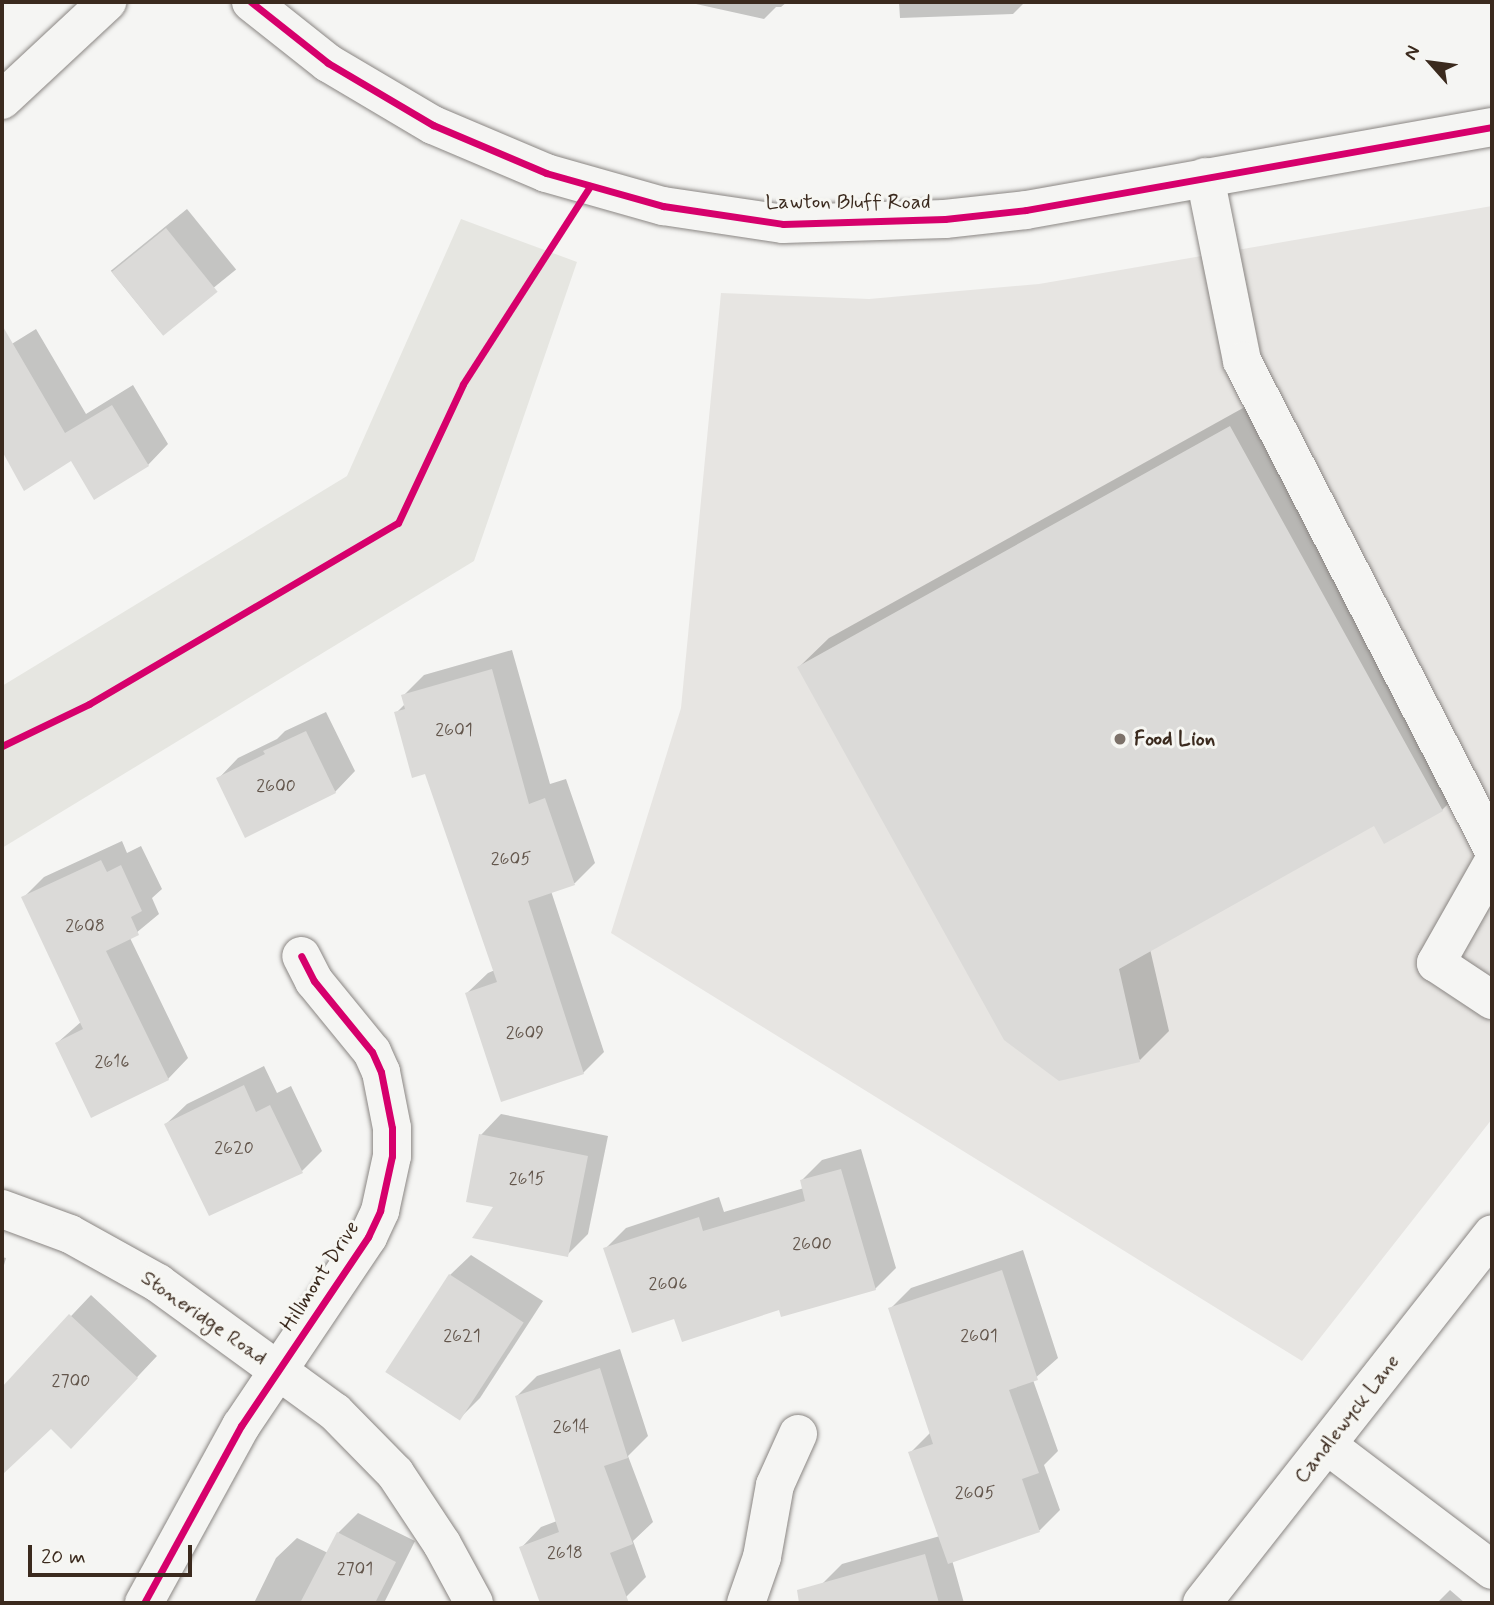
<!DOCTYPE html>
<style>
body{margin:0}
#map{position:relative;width:1494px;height:1605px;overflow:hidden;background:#f5f5f3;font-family:Mynerve,sans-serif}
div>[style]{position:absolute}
.built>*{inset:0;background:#e7e5e2}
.green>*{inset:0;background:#e6e6e1}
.shadow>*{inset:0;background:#0003;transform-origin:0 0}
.building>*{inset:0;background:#dbdad8;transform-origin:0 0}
.roads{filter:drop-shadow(0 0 2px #8a8683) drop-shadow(0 0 2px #8a8683)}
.minor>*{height:38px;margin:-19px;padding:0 19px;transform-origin:19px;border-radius:19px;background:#f5f5f3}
.cycleway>*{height:7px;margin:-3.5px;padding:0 3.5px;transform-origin:3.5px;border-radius:3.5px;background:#d6006c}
.dots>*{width:19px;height:19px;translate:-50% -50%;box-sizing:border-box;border:4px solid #f6f6f2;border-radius:50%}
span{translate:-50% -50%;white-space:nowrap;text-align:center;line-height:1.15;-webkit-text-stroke:6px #f6f6f2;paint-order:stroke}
.number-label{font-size:18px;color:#63564c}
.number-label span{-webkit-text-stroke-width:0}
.street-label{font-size:21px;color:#3b2a1e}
.poi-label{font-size:21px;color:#3b2a1e;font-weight:700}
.left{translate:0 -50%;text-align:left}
.frame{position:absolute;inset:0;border:4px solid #3b2a1e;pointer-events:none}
.north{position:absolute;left:1396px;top:28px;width:70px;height:70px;-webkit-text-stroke:5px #f6f6f2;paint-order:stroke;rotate:298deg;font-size:19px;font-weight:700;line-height:28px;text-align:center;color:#3b2a1e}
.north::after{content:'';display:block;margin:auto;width:24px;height:32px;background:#3b2a1e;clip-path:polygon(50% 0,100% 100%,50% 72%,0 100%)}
.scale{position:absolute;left:28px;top:1545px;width:164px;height:32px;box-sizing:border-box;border:4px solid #3b2a1e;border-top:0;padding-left:9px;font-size:21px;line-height:24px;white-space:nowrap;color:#3b2a1e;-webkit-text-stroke:5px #f6f6f2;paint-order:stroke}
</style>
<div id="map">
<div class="built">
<i style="clip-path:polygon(1492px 206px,1492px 1119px,1302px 1361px,611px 933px,681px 708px,721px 293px,869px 299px,1039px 284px)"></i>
</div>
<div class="green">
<i style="clip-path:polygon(461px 219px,577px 262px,474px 561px,2px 848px,2px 686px,347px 476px)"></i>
</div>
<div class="shadow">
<i style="clip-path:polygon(687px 2px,787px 2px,781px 7px,776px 7px,764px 19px)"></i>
<i style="clip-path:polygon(899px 2px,1025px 2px,1013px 14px,900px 18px)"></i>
<i style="left:187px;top:209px;width:78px;height:98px;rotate:51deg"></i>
<i style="clip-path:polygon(36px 329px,86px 414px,133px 385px,168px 444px,148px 465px,71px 459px,25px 488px,2px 447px,2px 350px)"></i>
<i style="clip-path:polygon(1261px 398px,1472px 780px,1442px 810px,1375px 824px,1150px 949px,1169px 1031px,1140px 1060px,799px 667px,829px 638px)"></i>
<i style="clip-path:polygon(512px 650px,550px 784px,566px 779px,595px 863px,575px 883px,551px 891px,604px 1052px,583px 1073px,467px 993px,488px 973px,495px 970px,426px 772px,396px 713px,405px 704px,403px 696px,424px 675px)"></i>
<i style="clip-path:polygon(326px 712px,355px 771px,335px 792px,218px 779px,238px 758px,277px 739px,285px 731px)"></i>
<i style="clip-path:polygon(122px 841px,127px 853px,141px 846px,162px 889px,152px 898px,159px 914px,130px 938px,188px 1058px,168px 1079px,57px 1043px,82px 1021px,23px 898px,44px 877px)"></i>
<i style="clip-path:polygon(264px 1066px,277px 1093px,291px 1086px,322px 1151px,302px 1171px,166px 1124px,187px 1104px)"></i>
<i style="clip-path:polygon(501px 1114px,608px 1136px,588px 1234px,567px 1255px,496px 1205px,481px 1135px)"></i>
<i style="clip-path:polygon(861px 1149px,896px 1268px,875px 1289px,780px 1308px,675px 1317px,605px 1249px,626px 1228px,719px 1197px,724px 1212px,804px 1188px,801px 1181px,822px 1160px)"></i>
<i style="clip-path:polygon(1023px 1250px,1058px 1358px,1033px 1380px,1058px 1451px,1044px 1465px,1060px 1510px,1040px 1530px,952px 1560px,964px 1603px,827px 1603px,822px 1584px,842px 1564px,940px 1536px,910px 1453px,931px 1432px,890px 1309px,911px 1288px)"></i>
<i style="clip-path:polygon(471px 1255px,543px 1301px,480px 1398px,460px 1418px,450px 1275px)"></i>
<i style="clip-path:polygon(2px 1257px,6px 1258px,2px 1272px)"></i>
<i style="clip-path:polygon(91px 1295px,157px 1356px,91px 1426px,51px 1427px,2px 1473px,2px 1389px)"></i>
<i style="clip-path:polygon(620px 1349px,648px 1436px,628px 1456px,653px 1522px,633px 1541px,646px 1577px,626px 1597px,610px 1603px,542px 1603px,521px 1548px,541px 1527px,557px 1521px,517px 1396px,537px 1376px)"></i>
<i style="clip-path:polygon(358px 1513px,415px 1541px,384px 1603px,254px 1603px,276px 1558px,297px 1538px,328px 1553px,338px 1533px)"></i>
<i style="clip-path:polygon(1450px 1590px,1465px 1603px,1437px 1603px)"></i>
</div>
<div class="building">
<i style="left:166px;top:228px;width:82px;height:70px;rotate:51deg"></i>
<i style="clip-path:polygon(2px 325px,65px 433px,112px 405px,149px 466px,94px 500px,71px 461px,24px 491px,2px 451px)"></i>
<i style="clip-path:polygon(1230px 426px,1443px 811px,1384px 844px,1374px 826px,1119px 969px,1140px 1062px,1059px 1081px,1004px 1040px,797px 667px)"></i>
<i style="clip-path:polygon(492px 669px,529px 804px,545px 798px,575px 885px,528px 901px,584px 1074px,501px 1102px,465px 993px,497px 982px,425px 774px,412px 778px,394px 712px,405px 709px,401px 695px)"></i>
<i style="clip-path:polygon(306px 731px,336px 793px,245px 838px,216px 778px,265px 754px,263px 751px)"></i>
<i style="clip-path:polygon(101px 860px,107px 872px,121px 865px,142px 911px,131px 917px,139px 935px,106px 951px,169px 1080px,91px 1118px,55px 1043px,83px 1029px,21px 897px)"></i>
<i style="clip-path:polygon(244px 1085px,256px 1112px,270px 1105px,303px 1173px,209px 1216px,164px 1124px)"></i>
<i style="clip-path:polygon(479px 1134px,588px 1156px,568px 1257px,472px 1238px,493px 1207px,466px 1202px)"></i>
<i style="clip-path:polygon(841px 1169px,876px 1290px,781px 1317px,779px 1310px,682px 1342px,674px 1319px,632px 1333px,603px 1248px,699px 1217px,703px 1231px,805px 1201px,800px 1180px)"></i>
<i style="clip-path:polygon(1002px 1270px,1038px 1380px,1009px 1390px,1039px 1473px,1022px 1479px,1040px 1532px,948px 1564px,908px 1452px,933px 1444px,888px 1308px)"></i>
<i style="left:449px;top:1274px;width:89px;height:117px;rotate:33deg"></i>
<i style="clip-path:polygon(69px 1314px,138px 1378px,71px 1449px,51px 1429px,2px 1475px,2px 1387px)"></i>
<i style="clip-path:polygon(600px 1368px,628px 1458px,604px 1466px,633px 1544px,610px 1553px,629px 1603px,540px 1603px,519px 1547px,559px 1532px,515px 1396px)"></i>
<i style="clip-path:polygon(337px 1532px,396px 1562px,375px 1603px,300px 1603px)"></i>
<i style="clip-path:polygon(925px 1554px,939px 1603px,799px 1603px,797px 1590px)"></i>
</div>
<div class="roads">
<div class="minor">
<i style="left:251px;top:2px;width:98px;rotate:38.4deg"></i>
<i style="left:328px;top:63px;width:122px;rotate:30.6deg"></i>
<i style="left:433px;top:125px;width:123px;rotate:23deg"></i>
<i style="left:546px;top:173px;width:122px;rotate:15.8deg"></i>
<i style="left:663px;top:206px;width:121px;rotate:8.5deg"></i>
<i style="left:783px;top:224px;width:162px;rotate:-1.8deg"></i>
<i style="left:945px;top:219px;width:81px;rotate:-6.3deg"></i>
<i style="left:1026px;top:210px;width:473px;rotate:-10.1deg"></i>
<i style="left:2px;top:100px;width:144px;rotate:-43deg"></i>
<i style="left:1205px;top:177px;width:188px;rotate:78.6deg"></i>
<i style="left:1242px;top:361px;width:547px;rotate:62.78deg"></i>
<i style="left:1492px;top:864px;width:114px;rotate:119.5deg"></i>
<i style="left:1436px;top:963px;width:67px;rotate:33.5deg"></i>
<i style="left:2px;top:1209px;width:72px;rotate:20.2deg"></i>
<i style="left:70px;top:1234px;width:101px;rotate:29.1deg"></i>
<i style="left:158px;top:1283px;width:219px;rotate:36.1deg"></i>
<i style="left:335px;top:1412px;width:86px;rotate:45.5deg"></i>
<i style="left:395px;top:1473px;width:85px;rotate:56.5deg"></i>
<i style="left:442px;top:1544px;width:67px;rotate:61.5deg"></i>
<i style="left:1327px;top:1445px;width:207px;rotate:37.1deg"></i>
<i style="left:144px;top:1603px;width:202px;rotate:-61.3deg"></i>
<i style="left:241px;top:1426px;width:228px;rotate:-56.1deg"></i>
<i style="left:368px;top:1237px;width:29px;rotate:-65deg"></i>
<i style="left:380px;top:1211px;width:56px;rotate:-77.7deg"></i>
<i style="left:392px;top:1156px;width:28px;rotate:-90deg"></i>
<i style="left:392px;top:1128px;width:57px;rotate:-101.1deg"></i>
<i style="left:381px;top:1072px;width:22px;rotate:-114deg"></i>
<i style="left:372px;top:1052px;width:92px;rotate:-129.2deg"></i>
<i style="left:314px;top:981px;width:28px;rotate:-117deg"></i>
<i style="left:746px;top:1603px;width:49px;rotate:-70.8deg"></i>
<i style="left:762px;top:1557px;width:73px;rotate:-79.8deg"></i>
<i style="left:775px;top:1485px;width:56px;rotate:-65.7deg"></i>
<i style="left:1202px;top:1603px;width:469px;rotate:-51.8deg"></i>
</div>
</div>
<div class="cycleway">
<i style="left:251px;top:2px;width:98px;rotate:38.4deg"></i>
<i style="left:328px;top:63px;width:122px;rotate:30.6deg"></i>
<i style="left:433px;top:125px;width:123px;rotate:23deg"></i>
<i style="left:546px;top:173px;width:122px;rotate:15.8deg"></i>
<i style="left:663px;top:206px;width:121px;rotate:8.5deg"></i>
<i style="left:783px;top:224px;width:162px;rotate:-1.8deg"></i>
<i style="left:945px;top:219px;width:81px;rotate:-6.3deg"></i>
<i style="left:1026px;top:210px;width:473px;rotate:-10.1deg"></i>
<i style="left:2px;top:746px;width:97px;rotate:-25.8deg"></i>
<i style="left:89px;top:704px;width:358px;rotate:-30.4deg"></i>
<i style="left:398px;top:523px;width:153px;rotate:-64.9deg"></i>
<i style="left:463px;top:384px;width:235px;rotate:-57.3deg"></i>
<i style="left:144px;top:1603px;width:202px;rotate:-61.3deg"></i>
<i style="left:241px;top:1426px;width:228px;rotate:-56.1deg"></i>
<i style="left:368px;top:1237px;width:29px;rotate:-65deg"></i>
<i style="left:380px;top:1211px;width:56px;rotate:-77.7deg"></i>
<i style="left:392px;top:1156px;width:28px;rotate:-90deg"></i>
<i style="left:392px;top:1128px;width:57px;rotate:-101.1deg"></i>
<i style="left:381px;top:1072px;width:22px;rotate:-114deg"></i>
<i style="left:372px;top:1052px;width:92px;rotate:-129.2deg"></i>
<i style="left:314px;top:981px;width:28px;rotate:-117deg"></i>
</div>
<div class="dots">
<i style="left:1120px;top:739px;background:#7c7169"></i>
</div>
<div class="number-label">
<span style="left:454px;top:730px">2601</span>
<span style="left:276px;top:786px">2600</span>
<span style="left:511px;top:859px">2605</span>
<span style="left:85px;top:926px">2608</span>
<span style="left:525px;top:1033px">2609</span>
<span style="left:112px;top:1062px">2616</span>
<span style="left:234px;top:1148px">2620</span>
<span style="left:527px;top:1179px">2615</span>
<span style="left:812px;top:1244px">2600</span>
<span style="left:668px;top:1284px">2606</span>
<span style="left:462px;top:1336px">2621</span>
<span style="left:979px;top:1336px">2601</span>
<span style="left:71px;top:1381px">2700</span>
<span style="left:571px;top:1427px">2614</span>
<span style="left:975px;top:1493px">2605</span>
<span style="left:565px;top:1553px">2618</span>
<span style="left:355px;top:1569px">2701</span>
</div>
<div class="street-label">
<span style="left:848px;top:202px">Lawton Bluff Road</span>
<span style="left:320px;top:1276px;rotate:-57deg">Hillmont Drive</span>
<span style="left:204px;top:1318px;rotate:35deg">Stoneridge Road</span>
<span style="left:1347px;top:1419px;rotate:-52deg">Candlewyck Lane</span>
</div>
<div class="poi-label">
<span class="left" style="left:1134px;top:739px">Food Lion</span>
</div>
<div class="frame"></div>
<div class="north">N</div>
<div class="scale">20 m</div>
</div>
